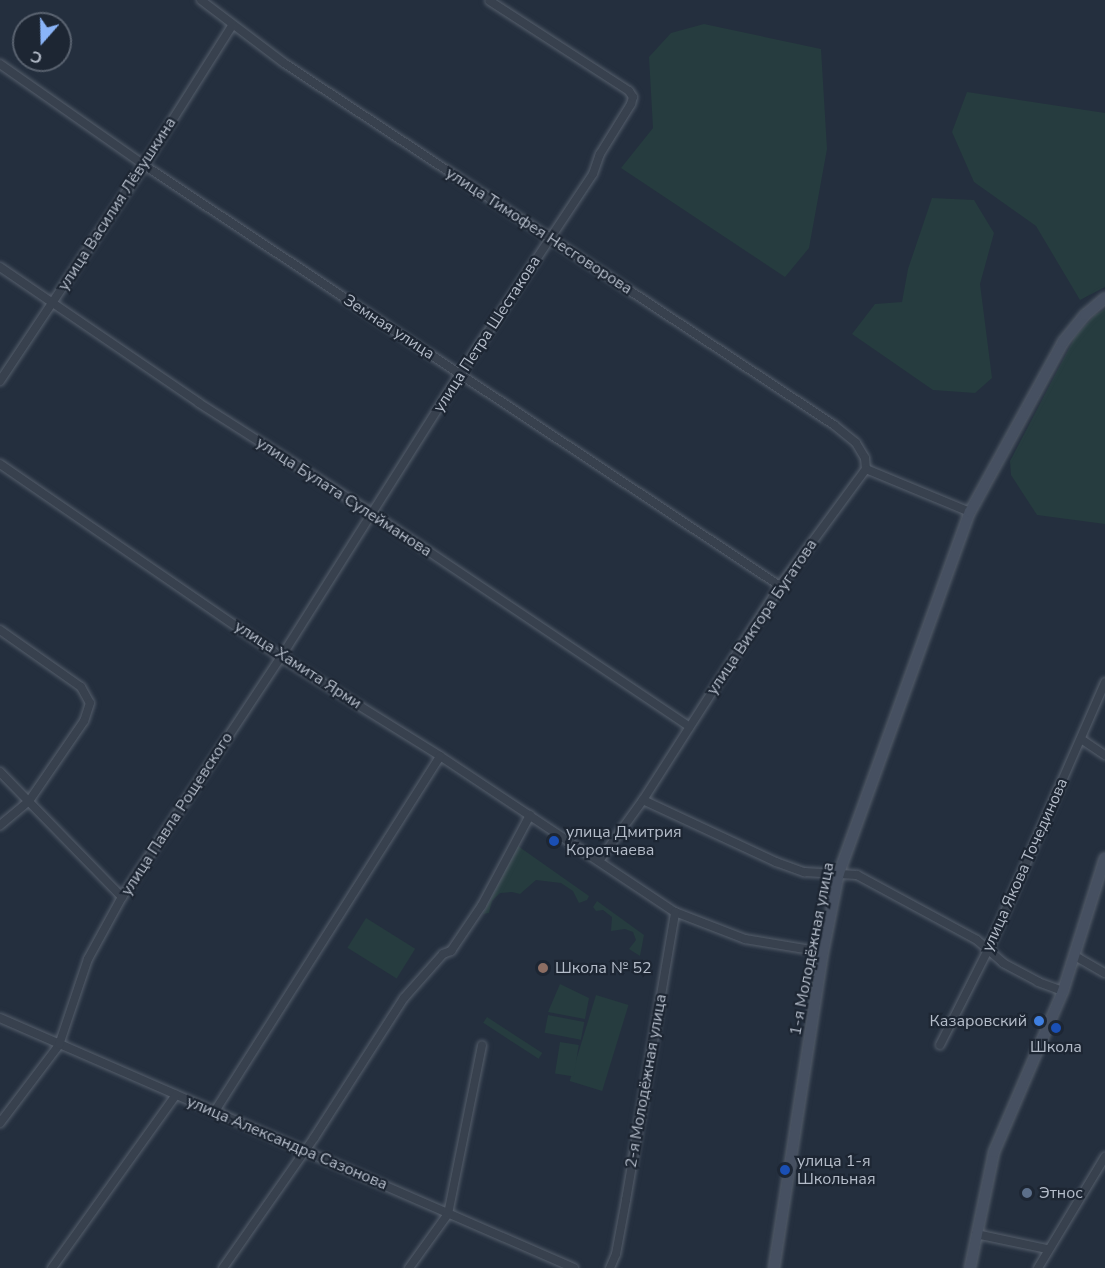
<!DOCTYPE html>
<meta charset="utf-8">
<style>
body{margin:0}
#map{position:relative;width:1105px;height:1268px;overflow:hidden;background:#242f3e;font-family:"Nunito Sans",sans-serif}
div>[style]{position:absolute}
.green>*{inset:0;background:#263c3f;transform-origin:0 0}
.roads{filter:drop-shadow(0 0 2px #565f6c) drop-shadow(0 0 2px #565f6c)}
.street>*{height:8px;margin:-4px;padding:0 4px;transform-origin:4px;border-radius:4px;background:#38414e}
.secondary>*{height:10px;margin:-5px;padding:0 5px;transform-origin:5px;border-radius:5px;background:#465061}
.dots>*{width:16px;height:16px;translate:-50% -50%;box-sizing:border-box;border:3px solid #1d2633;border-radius:50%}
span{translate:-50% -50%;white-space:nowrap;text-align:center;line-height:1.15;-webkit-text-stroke:4.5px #1d2633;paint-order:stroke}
.street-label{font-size:16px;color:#b4bcc9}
.poi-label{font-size:16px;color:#b4bcc9}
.left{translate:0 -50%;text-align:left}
.right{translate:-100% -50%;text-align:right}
.north{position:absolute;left:12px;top:12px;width:60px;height:60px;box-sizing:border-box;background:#1d2633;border:2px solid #59626f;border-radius:50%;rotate:200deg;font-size:16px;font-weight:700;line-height:24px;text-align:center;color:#b4bcc9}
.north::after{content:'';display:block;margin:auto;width:21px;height:27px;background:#8ab4f8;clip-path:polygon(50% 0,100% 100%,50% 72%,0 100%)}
</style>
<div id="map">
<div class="green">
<i style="clip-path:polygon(704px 24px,821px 49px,827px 149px,809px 248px,785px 277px,621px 168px,653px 128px,649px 57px,671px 33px)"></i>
<i style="clip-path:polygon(967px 92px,1105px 113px,1105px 287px,1080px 300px,1036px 226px,974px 182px,952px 132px)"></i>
<i style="clip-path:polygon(932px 198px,974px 200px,994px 233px,980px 284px,992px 378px,975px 393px,933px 390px,852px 334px,875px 304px,902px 302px,908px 269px)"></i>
<i style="clip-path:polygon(1105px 309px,1105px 524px,1037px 515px,1011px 475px,1010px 461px,1075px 337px,1095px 315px)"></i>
<i style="clip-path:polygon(518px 846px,589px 896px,587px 900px,579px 903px,573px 891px,561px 883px,536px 880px,520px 894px,512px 892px,500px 893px,492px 901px,489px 913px,483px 914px)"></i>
<i style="clip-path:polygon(597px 901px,644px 935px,640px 956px,629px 949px,636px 940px,633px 932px,625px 929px,611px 931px,612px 917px,603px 910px,596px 911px,593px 907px)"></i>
<i style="left:366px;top:918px;width:58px;height:35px;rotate:32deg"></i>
<i style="clip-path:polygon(560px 984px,589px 998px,585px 1019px,548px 1012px)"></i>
<i style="left:596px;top:995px;width:34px;height:90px;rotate:17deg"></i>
<i style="left:548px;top:1015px;width:37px;height:18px;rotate:11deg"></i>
<i style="left:487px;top:1017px;width:66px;height:7px;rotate:33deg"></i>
<i style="left:560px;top:1042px;width:19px;height:32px;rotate:9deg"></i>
</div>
<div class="roads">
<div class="street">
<i style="left:201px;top:0;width:104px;rotate:37.2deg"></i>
<i style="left:284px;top:63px;width:658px;rotate:33.35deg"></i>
<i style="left:834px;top:425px;width:28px;rotate:39deg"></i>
<i style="left:856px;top:443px;width:17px;rotate:59deg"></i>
<i style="left:865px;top:458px;width:11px;rotate:85deg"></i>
<i style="left:0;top:64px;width:176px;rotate:35deg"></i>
<i style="left:144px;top:165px;width:763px;rotate:33.5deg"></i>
<i style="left:0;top:267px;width:241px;rotate:34.3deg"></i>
<i style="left:199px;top:403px;width:206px;rotate:32.5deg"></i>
<i style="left:373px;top:514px;width:381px;rotate:33.9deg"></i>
<i style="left:0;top:381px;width:260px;rotate:-56.3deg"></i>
<i style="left:144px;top:165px;width:165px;rotate:-57.7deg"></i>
<i style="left:0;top:464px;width:341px;rotate:34.5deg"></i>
<i style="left:281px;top:657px;width:187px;rotate:31.9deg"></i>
<i style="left:440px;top:756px;width:282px;rotate:33.6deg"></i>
<i style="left:675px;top:912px;width:75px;rotate:21.1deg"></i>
<i style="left:745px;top:939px;width:79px;rotate:9.5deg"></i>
<i style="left:866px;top:469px;width:113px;rotate:22.5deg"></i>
<i style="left:0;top:630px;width:99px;rotate:35.1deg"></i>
<i style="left:81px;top:687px;width:18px;rotate:61deg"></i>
<i style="left:90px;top:703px;width:19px;rotate:108deg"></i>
<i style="left:84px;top:721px;width:97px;rotate:124.5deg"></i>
<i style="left:29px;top:801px;width:38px;rotate:140deg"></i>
<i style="left:1081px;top:739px;width:29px;rotate:34deg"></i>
<i style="left:0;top:772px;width:175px;rotate:45.7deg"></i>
<i style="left:643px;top:800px;width:147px;rotate:25deg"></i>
<i style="left:776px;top:862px;width:30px;rotate:20deg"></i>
<i style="left:804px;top:872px;width:53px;rotate:3.2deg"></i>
<i style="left:857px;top:875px;width:136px;rotate:28.4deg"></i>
<i style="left:977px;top:940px;width:35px;rotate:41deg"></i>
<i style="left:1003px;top:963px;width:40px;rotate:28deg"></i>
<i style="left:1038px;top:982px;width:27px;rotate:20deg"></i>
<i style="left:599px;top:861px;width:75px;rotate:-54.2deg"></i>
<i style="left:643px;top:800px;width:254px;rotate:-57.4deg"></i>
<i style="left:780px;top:586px;width:145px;rotate:-53.7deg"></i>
<i style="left:1075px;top:956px;width:34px;rotate:30deg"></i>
<i style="left:0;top:1018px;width:626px;rotate:23.54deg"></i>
<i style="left:940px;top:1045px;width:109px;rotate:-63.2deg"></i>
<i style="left:989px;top:948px;width:290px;rotate:-66.4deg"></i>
<i style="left:215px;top:1111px;width:420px;rotate:-57.6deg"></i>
<i style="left:0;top:1123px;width:98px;rotate:-52.9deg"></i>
<i style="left:59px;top:1045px;width:91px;rotate:-71.4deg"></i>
<i style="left:88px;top:959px;width:71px;rotate:-61.3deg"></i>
<i style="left:122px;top:897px;width:288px;rotate:-56.5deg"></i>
<i style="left:281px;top:657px;width:335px;rotate:-57.7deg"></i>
<i style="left:460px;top:374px;width:240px;rotate:-56.4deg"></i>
<i style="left:593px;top:174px;width:21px;rotate:-71deg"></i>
<i style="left:600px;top:154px;width:59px;rotate:-58.2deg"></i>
<i style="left:631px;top:104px;width:7px;rotate:-74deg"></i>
<i style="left:633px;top:97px;width:7px;rotate:-124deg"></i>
<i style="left:629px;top:91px;width:166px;rotate:-147.1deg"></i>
<i style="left:976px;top:1234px;width:73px;rotate:11.9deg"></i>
<i style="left:52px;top:1268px;width:213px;rotate:-54.4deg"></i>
<i style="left:223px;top:1268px;width:159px;rotate:-55deg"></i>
<i style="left:314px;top:1138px;width:166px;rotate:-57.3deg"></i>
<i style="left:404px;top:998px;width:59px;rotate:-48.4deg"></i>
<i style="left:443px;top:954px;width:9px;rotate:-21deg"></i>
<i style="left:451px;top:951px;width:55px;rotate:-56deg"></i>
<i style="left:482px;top:905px;width:102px;rotate:-61.9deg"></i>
<i style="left:409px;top:1268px;width:67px;rotate:-54.2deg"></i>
<i style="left:448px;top:1214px;width:172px;rotate:-78.6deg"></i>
<i style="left:610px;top:1268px;width:15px;rotate:-67deg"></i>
<i style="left:616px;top:1254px;width:55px;rotate:-79.5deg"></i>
<i style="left:626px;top:1200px;width:292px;rotate:-80.3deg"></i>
<i style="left:1038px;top:1268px;width:130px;rotate:-58.9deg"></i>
</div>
<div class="secondary">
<i style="left:774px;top:1268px;width:320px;rotate:-81.2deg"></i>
<i style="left:823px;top:952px;width:81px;rotate:-78.6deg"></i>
<i style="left:839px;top:873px;width:384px;rotate:-70.1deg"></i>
<i style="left:970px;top:512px;width:194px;rotate:-61.3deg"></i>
<i style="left:1063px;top:342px;width:35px;rotate:-51deg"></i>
<i style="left:1085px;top:315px;width:26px;rotate:-40deg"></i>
<i style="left:970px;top:1268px;width:118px;rotate:-78.3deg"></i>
<i style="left:994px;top:1152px;width:175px;rotate:-66.8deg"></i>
<i style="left:1063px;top:991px;width:139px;rotate:-72.5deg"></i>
</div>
</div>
<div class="dots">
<i style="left:554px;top:841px;background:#1a4fb4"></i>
<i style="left:543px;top:968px;background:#8d6e63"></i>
<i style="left:1039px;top:1021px;background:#3f7fe0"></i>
<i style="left:1056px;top:1028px;background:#1a4fb4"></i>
<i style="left:785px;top:1170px;background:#1a4fb4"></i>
<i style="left:1027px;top:1193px;background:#5c6f8a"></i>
</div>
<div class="street-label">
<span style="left:117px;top:204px;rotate:-57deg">улица Василия Лёвушкина</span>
<span style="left:539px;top:231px;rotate:33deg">улица Тимофея Несговорова</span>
<span style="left:389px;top:327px;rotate:33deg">Земная улица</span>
<span style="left:487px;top:334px;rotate:-57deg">улица Петра Шестакова</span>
<span style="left:344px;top:497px;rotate:33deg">улица Булата Сулейманова</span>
<span style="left:762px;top:617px;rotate:-56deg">улица Виктора Бугатова</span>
<span style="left:298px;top:665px;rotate:33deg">улица Хамита Ярми</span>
<span style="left:177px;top:814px;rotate:-57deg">улица Павла Рощевского</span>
<span style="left:1025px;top:865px;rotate:-66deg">улица Якова Точединова</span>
<span style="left:812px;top:949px;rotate:-79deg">1-я Молодёжная улица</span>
<span style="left:646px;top:1081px;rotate:-80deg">2-я Молодёжная улица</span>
<span style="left:287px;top:1143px;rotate:23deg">улица Александра Сазонова</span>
</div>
<div class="poi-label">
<span class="left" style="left:566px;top:841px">улица Дмитрия<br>Коротчаева</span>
<span class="left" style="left:555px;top:968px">Школа № 52</span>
<span class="right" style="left:1027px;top:1021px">Казаровский</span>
<span style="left:1056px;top:1047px">Школа</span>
<span class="left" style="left:797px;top:1170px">улица 1-я<br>Школьная</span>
<span class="left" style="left:1039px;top:1193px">Этнос</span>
</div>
<div class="north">С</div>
</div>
